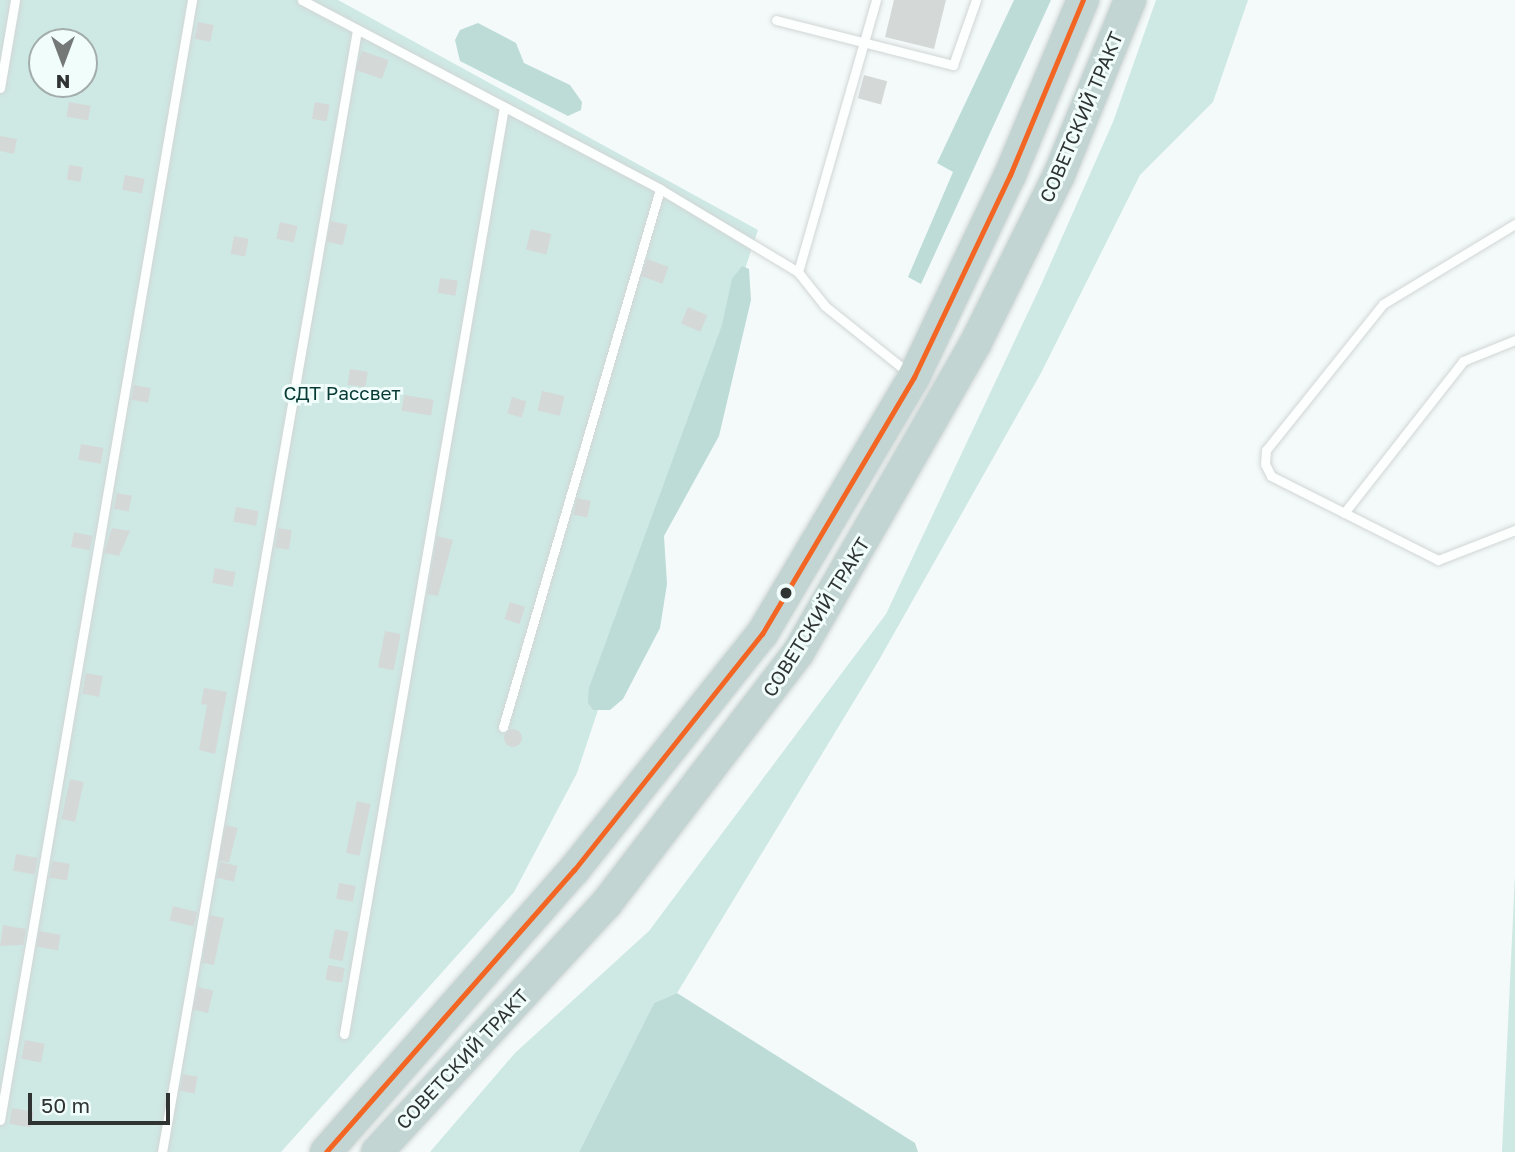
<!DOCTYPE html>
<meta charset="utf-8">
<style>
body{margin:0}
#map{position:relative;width:1515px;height:1152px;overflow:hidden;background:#f3faf9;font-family:"Golos Text",sans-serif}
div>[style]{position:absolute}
.green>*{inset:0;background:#cee8e4}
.forest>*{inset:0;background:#bddcd7}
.building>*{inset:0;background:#d4d9d8;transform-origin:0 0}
.round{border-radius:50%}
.roads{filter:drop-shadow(0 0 2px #d1d6d5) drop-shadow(0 0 2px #d1d6d5)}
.lane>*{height:9px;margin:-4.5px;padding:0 4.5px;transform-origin:4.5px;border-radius:4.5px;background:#fdfefe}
.highway>*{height:32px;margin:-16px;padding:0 16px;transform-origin:16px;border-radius:16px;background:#c3d5d3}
.bus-1>*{height:5px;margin:-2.5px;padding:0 2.5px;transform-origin:2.5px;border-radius:2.5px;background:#f26522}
.dots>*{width:19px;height:19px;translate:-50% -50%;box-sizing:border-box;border:4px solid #f0fdfb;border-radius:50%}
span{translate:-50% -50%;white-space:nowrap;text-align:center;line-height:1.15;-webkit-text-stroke:6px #f0fdfb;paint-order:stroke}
.street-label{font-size:19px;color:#2f3433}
.park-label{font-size:19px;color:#073a34}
.north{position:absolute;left:28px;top:28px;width:70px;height:70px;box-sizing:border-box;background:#f0fdfb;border:2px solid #a3adab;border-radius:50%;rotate:180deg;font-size:19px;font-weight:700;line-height:28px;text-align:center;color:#2f3433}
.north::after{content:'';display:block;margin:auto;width:24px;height:32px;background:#747978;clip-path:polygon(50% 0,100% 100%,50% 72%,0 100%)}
.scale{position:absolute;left:28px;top:1093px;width:142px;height:32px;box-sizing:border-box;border:4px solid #2f3433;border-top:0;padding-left:9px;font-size:21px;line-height:24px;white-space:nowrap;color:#2f3433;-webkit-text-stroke:5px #f0fdfb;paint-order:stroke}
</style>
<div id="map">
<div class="green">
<i style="clip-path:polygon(evenodd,0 0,338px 0,758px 230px,577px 773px,514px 892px,281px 1152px,0 1152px,0 0,42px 42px,84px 42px,84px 84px,42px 84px,42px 42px)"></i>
<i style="clip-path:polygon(1156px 0,1248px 0,1213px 102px,1140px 175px,1041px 373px,879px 660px,677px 993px,654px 1003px,579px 1152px,430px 1152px,515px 1053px,649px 931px,886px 614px,1041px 285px,1113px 122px)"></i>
<i style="clip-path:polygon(1515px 875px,1515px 1152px,1502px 1152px)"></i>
</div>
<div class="forest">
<i style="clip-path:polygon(1014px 0,1051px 0,921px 284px,908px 277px,953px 172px,937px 163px)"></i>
<i style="clip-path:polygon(478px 23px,516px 43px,524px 63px,570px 85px,582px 102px,581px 110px,568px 116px,460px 61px,455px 40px,460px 30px)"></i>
<i style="clip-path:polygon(742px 266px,749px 269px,751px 300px,719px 436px,664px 536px,667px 584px,660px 628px,623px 699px,610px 710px,593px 710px,588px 703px,589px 688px,722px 325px,732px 279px)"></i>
<i style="clip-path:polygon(677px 993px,915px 1143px,918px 1152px,579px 1152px,654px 1003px)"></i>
</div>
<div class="building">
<i style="clip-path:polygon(894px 0,946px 0,934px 49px,885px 37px)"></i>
<i style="left:198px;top:22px;width:16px;height:17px;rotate:11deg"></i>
<i style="left:362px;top:51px;width:28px;height:20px;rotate:19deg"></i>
<i style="left:864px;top:75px;width:24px;height:24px;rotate:15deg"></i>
<i style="left:69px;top:102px;width:22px;height:15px;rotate:10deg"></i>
<i style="left:315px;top:102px;width:15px;height:17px;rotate:11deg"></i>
<i style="clip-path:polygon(0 136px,17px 139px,14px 154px,0 151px)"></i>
<i style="left:69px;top:165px;width:14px;height:15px;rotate:8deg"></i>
<i style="left:125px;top:175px;width:20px;height:15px;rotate:11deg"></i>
<i style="left:331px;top:221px;width:17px;height:21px;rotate:13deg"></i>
<i style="left:280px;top:222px;width:18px;height:17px;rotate:13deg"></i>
<i style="left:531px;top:229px;width:21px;height:21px;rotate:14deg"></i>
<i style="left:234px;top:236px;width:15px;height:18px;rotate:11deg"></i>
<i style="left:647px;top:259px;width:23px;height:18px;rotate:20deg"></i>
<i style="left:440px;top:278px;width:18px;height:15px;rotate:9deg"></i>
<i style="left:688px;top:307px;width:21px;height:18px;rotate:23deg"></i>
<i style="left:350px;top:369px;width:18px;height:16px;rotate:9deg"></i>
<i style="left:134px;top:385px;width:17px;height:15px;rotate:10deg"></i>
<i style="left:542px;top:391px;width:23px;height:20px;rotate:13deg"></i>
<i style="left:404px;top:395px;width:30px;height:16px;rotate:9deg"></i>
<i style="left:512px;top:397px;width:15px;height:17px;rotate:16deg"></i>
<i style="left:81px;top:444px;width:23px;height:16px;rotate:10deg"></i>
<i style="left:117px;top:493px;width:15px;height:16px;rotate:11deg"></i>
<i style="left:577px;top:498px;width:14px;height:17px;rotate:12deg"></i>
<i style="left:236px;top:507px;width:23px;height:15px;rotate:10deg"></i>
<i style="clip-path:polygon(112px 528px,130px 531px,119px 556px,104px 553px)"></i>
<i style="left:278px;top:528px;width:14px;height:20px;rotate:8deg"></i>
<i style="left:74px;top:532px;width:19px;height:15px;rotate:12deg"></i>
<i style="clip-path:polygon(437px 536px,453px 540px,438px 596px,427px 594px)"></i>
<i style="left:215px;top:568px;width:21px;height:15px;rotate:11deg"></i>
<i style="left:510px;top:602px;width:16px;height:18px;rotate:18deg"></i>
<i style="left:385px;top:631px;width:16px;height:37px;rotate:11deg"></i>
<i style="left:86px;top:673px;width:17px;height:21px;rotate:10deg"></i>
<i style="clip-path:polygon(204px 688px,227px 692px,215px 754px,199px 750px,207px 705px,201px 704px)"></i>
<i class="round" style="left:504px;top:729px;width:18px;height:18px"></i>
<i style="left:70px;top:779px;width:14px;height:41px;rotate:12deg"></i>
<i style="left:357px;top:801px;width:14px;height:53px;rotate:12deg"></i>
<i style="left:226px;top:825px;width:12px;height:36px;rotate:14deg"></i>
<i style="left:16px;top:854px;width:22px;height:17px;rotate:10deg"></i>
<i style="left:52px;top:861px;width:18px;height:17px;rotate:9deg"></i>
<i style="left:220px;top:862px;width:18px;height:16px;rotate:13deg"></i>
<i style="left:339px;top:883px;width:17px;height:16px;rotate:10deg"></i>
<i style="left:173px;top:906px;width:25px;height:15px;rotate:14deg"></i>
<i style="clip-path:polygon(210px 915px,224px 918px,214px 965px,202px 963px)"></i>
<i style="clip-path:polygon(3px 925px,26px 929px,23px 945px,0 946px)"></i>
<i style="left:335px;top:929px;width:14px;height:30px;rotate:12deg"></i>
<i style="left:39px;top:931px;width:22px;height:16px;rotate:10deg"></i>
<i style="left:328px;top:965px;width:17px;height:15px;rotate:10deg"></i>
<i style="left:198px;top:987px;width:16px;height:23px;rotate:14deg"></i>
<i style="left:25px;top:1040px;width:20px;height:19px;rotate:11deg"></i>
<i style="left:183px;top:1074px;width:15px;height:17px;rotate:11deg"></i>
<i style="left:12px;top:1108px;width:22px;height:16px;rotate:10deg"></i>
</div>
<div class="roads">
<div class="lane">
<i style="left:302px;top:0;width:405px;rotate:27.8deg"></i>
<i style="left:660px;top:189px;width:161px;rotate:31deg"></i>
<i style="left:798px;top:272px;width:43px;rotate:51.5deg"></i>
<i style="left:825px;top:306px;width:110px;rotate:38.7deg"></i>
<i style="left:776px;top:20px;width:183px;rotate:14.3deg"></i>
<i style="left:953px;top:65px;width:69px;rotate:-70.5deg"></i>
<i style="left:0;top:88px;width:89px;rotate:-80.3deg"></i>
<i style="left:1515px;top:224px;width:154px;rotate:148.8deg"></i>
<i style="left:1383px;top:304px;width:187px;rotate:128.7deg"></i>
<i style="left:1266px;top:450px;width:14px;rotate:94deg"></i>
<i style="left:1265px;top:464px;width:13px;rotate:63deg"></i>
<i style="left:1271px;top:476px;width:187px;rotate:26.7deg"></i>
<i style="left:1438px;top:560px;width:83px;rotate:-21.3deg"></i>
<i style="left:798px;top:272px;width:283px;rotate:-74deg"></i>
<i style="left:1344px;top:513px;width:193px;rotate:-51.9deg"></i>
<i style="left:1463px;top:361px;width:56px;rotate:-22deg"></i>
<i style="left:503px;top:727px;width:560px;rotate:-73.73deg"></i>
<i style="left:344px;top:1034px;width:941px;rotate:-80.21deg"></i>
<i style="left:0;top:1120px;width:1136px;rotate:-80.27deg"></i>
<i style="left:162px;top:1152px;width:1139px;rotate:-80.14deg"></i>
</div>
<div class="highway">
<i style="left:326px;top:1152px;width:376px;rotate:-48.7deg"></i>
<i style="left:574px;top:870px;width:302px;rotate:-51.5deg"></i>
<i style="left:762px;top:634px;width:299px;rotate:-59.4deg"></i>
<i style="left:914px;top:377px;width:224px;rotate:-64.6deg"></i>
<i style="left:1010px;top:175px;width:190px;rotate:-67.4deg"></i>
<i style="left:377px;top:1152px;width:338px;rotate:-47.3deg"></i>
<i style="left:606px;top:904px;width:316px;rotate:-52.6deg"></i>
<i style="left:798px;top:653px;width:356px;rotate:-60.2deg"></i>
<i style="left:975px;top:344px;width:189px;rotate:-63.6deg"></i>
<i style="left:1059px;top:175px;width:189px;rotate:-67.9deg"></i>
</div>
</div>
<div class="bus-1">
<i style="left:326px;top:1152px;width:376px;rotate:-48.7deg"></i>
<i style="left:574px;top:870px;width:302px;rotate:-51.5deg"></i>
<i style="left:762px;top:634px;width:299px;rotate:-59.4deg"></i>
<i style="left:914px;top:377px;width:224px;rotate:-64.6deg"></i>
<i style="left:1010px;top:175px;width:190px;rotate:-67.4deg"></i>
</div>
<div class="dots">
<i style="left:786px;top:593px;background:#2f3433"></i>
</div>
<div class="street-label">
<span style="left:1081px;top:117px;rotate:-67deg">СОВЕТСКИЙ ТРАКТ</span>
<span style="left:816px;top:617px;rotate:-58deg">СОВЕТСКИЙ ТРАКТ</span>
<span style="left:462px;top:1059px;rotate:-47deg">СОВЕТСКИЙ ТРАКТ</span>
</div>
<div class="park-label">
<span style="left:342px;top:393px">СДТ Рассвет</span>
</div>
<div class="north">N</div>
<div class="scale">50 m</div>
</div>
